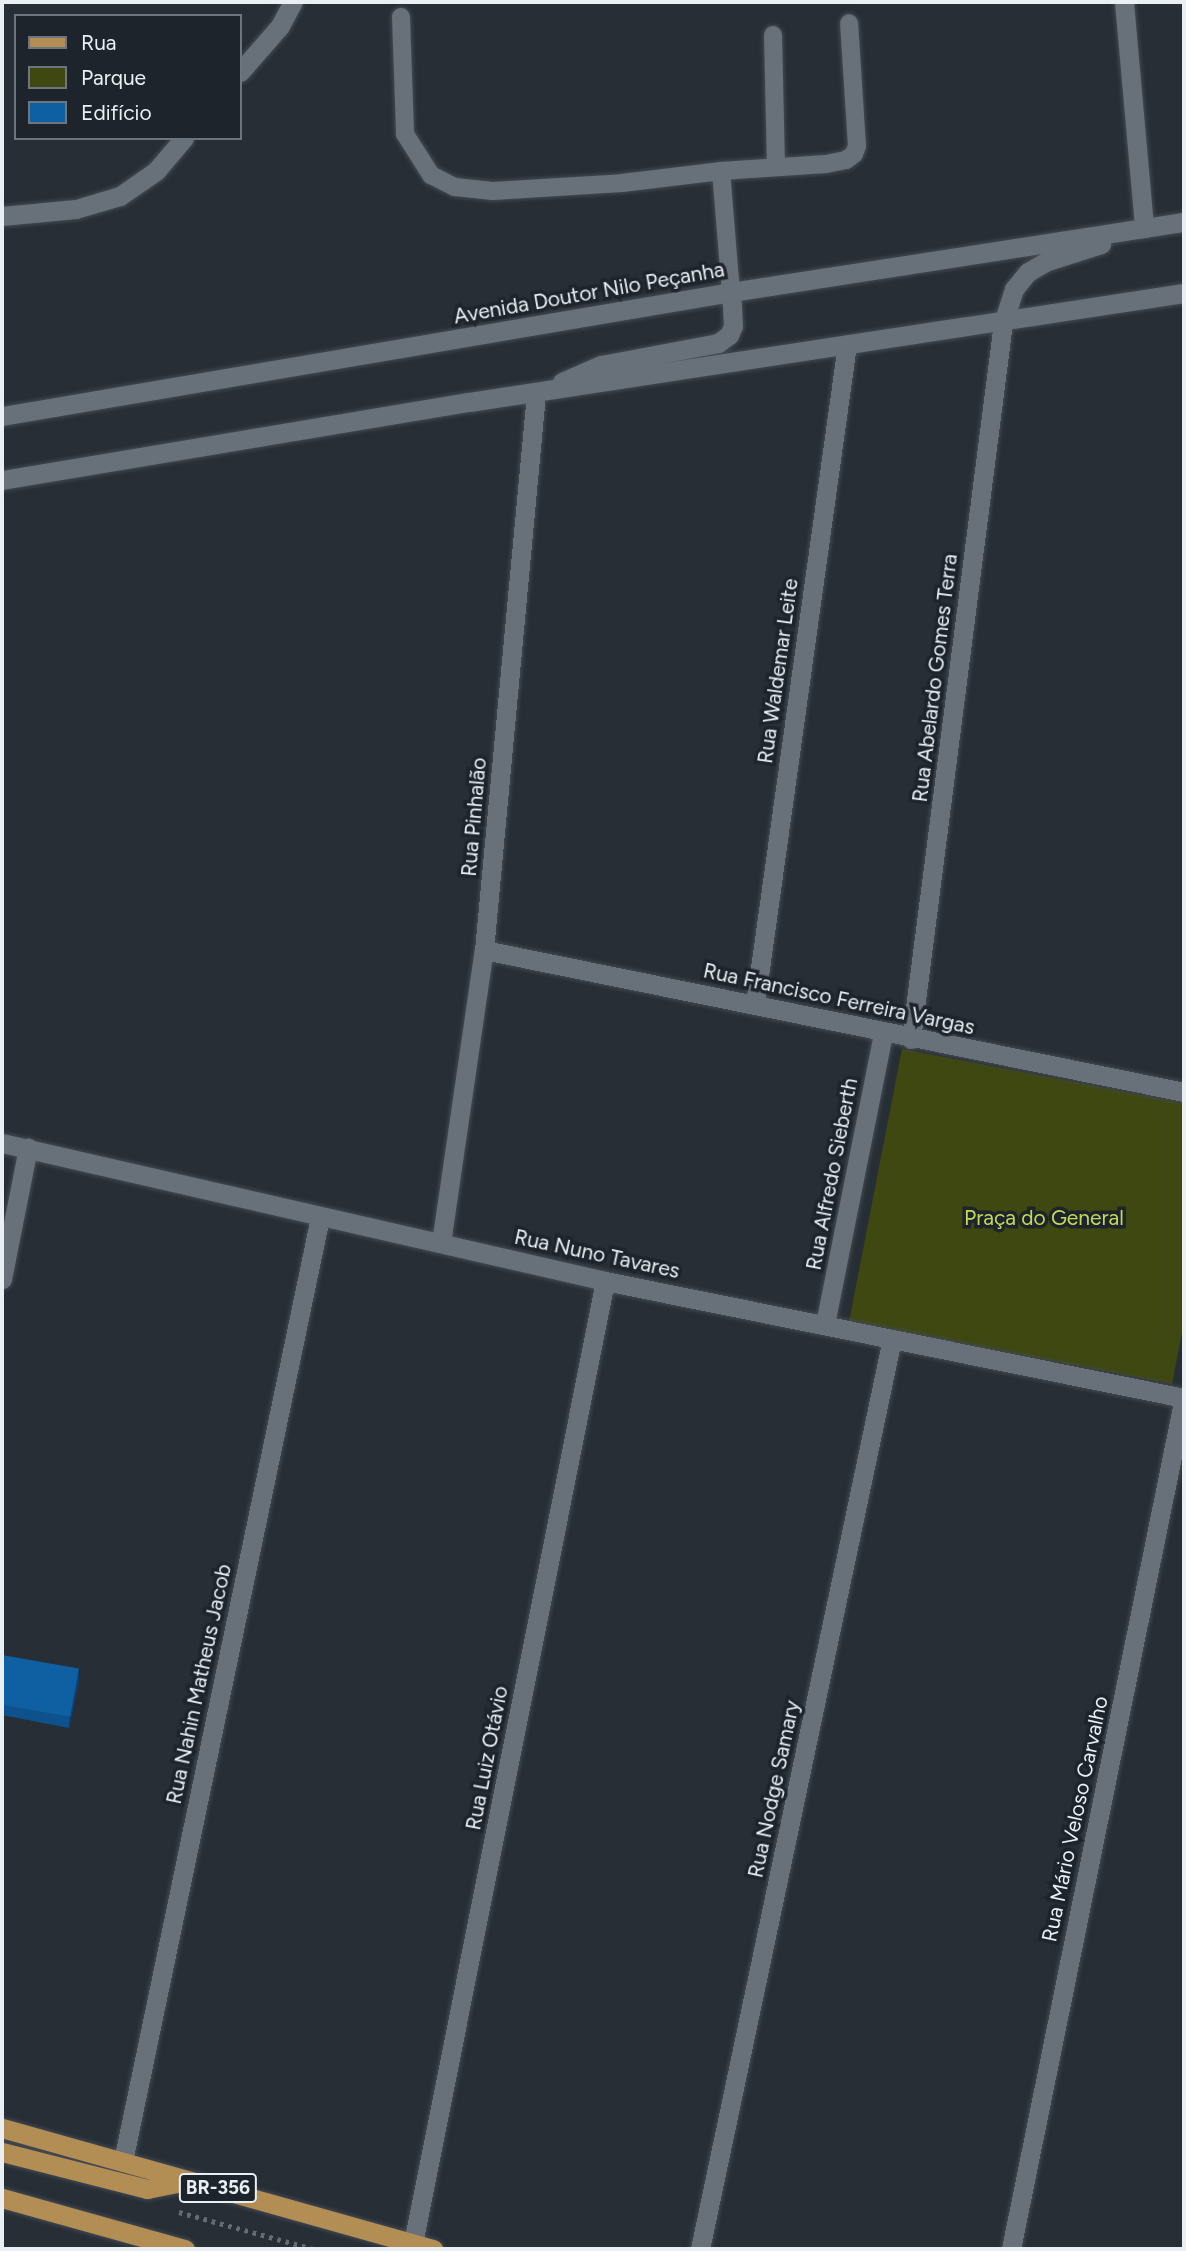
<!DOCTYPE html>
<meta charset="utf-8">
<style>
body{margin:0}
#map{position:relative;width:1186px;height:2251px;overflow:hidden;background:#272e36;font-family:Figtree,sans-serif}
div>[style]{position:absolute}
.green>*{inset:0;background:#3f4811}
.path>*{height:4.5px;margin-top:-2.25px;transform-origin:0;background:repeating-linear-gradient(90deg,#646b72 0 3.5px,transparent 0 8.5px)}
.roads{filter:drop-shadow(0 0 2px #444a51) drop-shadow(0 0 2px #444a51)}
.service>*{height:18px;margin:-9px;padding:0 9px;transform-origin:9px;border-radius:9px;background:#687079}
.minor>*{height:19px;margin:-9.5px;padding:0 9.5px;transform-origin:9.5px;border-radius:9.5px;background:#687079}
.secondary>*{height:19px;margin:-9.5px;padding:0 9.5px;transform-origin:9.5px;border-radius:9.5px;background:#687079}
.primary>*{height:19px;margin:-9.5px;padding:0 9.5px;transform-origin:9.5px;border-radius:9.5px;background:#b38e54}
.wall>*{inset:0;background:#0d528c}
.shaded-wall>*{inset:0;background:#0a4272}
.building>*{inset:0;background:#0f5fa3;transform-origin:0 0}
span{translate:-50% -50%;white-space:nowrap;text-align:center;line-height:1.15;-webkit-text-stroke:7px #1d242c;paint-order:stroke}
.shield-label span{padding:2px 5px;background:#1d242c;border:2px solid;border-radius:5px;-webkit-text-stroke-width:0}
.shield-label{font-size:19px;color:#eaeff4;font-weight:700}
.street-label{font-size:21px;color:#eaeff4}
.park-label{font-size:21px;color:#c3da55}
.frame{position:absolute;inset:0;border:4px solid #eaeff4;pointer-events:none}
.legend{position:absolute;left:14px;top:14px;width:228px;height:126px;box-sizing:border-box;background:#1d242c;border:2px solid #6f757c;margin:0;padding:9px 12px;list-style:none;font-size:21px;color:#eaeff4}
.legend li{display:flex;align-items:center;gap:14px;height:35px}
.legend b{width:35px;border:2px solid #6f757c}
</style>
<div id="map">
<div class="green">
<i style="clip-path:polygon(902px 1049px,1184px 1103px,1184px 1322px,1172px 1384px,849px 1322px)"></i>
</div>
<div class="path">
<i style="left:179px;top:2212px;width:139px;rotate:15.4deg"></i>
</div>
<div class="roads">
<div class="service">
<i style="left:401px;top:17px;width:117px;rotate:88deg"></i>
<i style="left:405px;top:134px;width:49px;rotate:57.6deg"></i>
<i style="left:431px;top:175px;width:27px;rotate:27deg"></i>
<i style="left:455px;top:187px;width:38px;rotate:6deg"></i>
<i style="left:493px;top:191px;width:129px;rotate:-3.5deg"></i>
<i style="left:622px;top:183px;width:100px;rotate:-6.9deg"></i>
<i style="left:721px;top:171px;width:121px;rotate:85.3deg"></i>
<i style="left:773px;top:35px;width:132px;rotate:88.7deg"></i>
<i style="left:721px;top:171px;width:105px;rotate:-3.8deg"></i>
<i style="left:826px;top:164px;width:20px;rotate:-11deg"></i>
<i style="left:846px;top:160px;width:10px;rotate:-37deg"></i>
<i style="left:854px;top:154px;width:9px;rotate:-69deg"></i>
<i style="left:857px;top:146px;width:123px;rotate:-93.7deg"></i>
</div>
<div class="minor">
<i style="left:1124px;top:2px;width:227px;rotate:84.9deg"></i>
<i style="left:240px;top:72px;width:61px;rotate:-49deg"></i>
<i style="left:280px;top:26px;width:27px;rotate:-62deg"></i>
<i style="left:2px;top:216px;width:74px;rotate:-5.4deg"></i>
<i style="left:76px;top:209px;width:46px;rotate:-16.5deg"></i>
<i style="left:120px;top:196px;width:44px;rotate:-34.8deg"></i>
<i style="left:156px;top:171px;width:43px;rotate:-49.7deg"></i>
<i style="left:484px;top:950px;width:714px;rotate:11.47deg"></i>
<i style="left:755px;top:1004px;width:666px;rotate:-82.06deg"></i>
<i style="left:911px;top:1039px;width:722px;rotate:-82.68deg"></i>
<i style="left:2px;top:1143px;width:619px;rotate:12.89deg"></i>
<i style="left:605px;top:1281px;width:591px;rotate:11.42deg"></i>
<i style="left:441px;top:1243px;width:296px;rotate:-81.7deg"></i>
<i style="left:484px;top:950px;width:558px;rotate:-84.66deg"></i>
<i style="left:2px;top:1279px;width:134px;rotate:-78.8deg"></i>
<i style="left:825px;top:1324px;width:297px;rotate:-78.7deg"></i>
<i style="left:123px;top:2161px;width:964px;rotate:-78.21deg"></i>
<i style="left:413px;top:2243px;width:981px;rotate:-78.71deg"></i>
<i style="left:700px;top:2249px;width:930px;rotate:-78.09deg"></i>
<i style="left:1011px;top:2249px;width:869px;rotate:-78.52deg"></i>
</div>
<div class="secondary">
<i style="left:1003px;top:323px;width:36px;rotate:-72deg"></i>
<i style="left:1014px;top:289px;width:22px;rotate:-51deg"></i>
<i style="left:1028px;top:272px;width:20px;rotate:-30deg"></i>
<i style="left:1045px;top:262px;width:59px;rotate:-17.8deg"></i>
<i style="left:562px;top:382px;width:43px;rotate:-23.6deg"></i>
<i style="left:601px;top:365px;width:119px;rotate:-10.6deg"></i>
<i style="left:718px;top:343px;width:14px;rotate:-36deg"></i>
<i style="left:729px;top:335px;width:10px;rotate:-66deg"></i>
<i style="left:733px;top:326px;width:34px;rotate:-93deg"></i>
<i style="left:2px;top:416px;width:739px;rotate:-9.65deg"></i>
<i style="left:731px;top:292px;width:458px;rotate:-8.8deg"></i>
<i style="left:2px;top:480px;width:473px;rotate:-9.5deg"></i>
<i style="left:469px;top:402px;width:723px;rotate:-8.67deg"></i>
</div>
<div class="primary">
<i style="left:2px;top:2128px;width:448px;rotate:15.7deg"></i>
<i style="left:2px;top:2152px;width:150px;rotate:14.3deg"></i>
<i style="left:147px;top:2189px;width:41px;rotate:-11.3deg"></i>
<i style="left:2px;top:2198px;width:190px;rotate:15.6deg"></i>
</div>
</div>
<div class="wall">
<i style="clip-path:polygon(2px 1655px,79px 1680px,69px 1728px,2px 1715px)"></i>
</div>
<div class="shaded-wall">
<i style="clip-path:polygon(79px 1669px,79px 1680px,69px 1728px,69px 1716px)"></i>
</div>
<div class="building">
<i style="left:2px;top:1655px;width:78px;height:49px;rotate:10deg"></i>
</div>
<div class="shield-label">
<span style="left:218px;top:2188px">BR-356</span>
</div>
<div class="street-label">
<span style="left:589px;top:293px;rotate:-10deg">Avenida Doutor Nilo Peçanha</span>
<span style="left:778px;top:671px;rotate:-82deg">Rua Waldemar Leite</span>
<span style="left:935px;top:678px;rotate:-83deg">Rua Abelardo Gomes Terra</span>
<span style="left:474px;top:817px;rotate:-85deg">Rua Pinhalão</span>
<span style="left:839px;top:999px;rotate:12deg">Rua Francisco Ferreira Vargas</span>
<span style="left:832px;top:1174px;rotate:-79deg">Rua Alfredo Sieberth</span>
<span style="left:597px;top:1254px;rotate:12deg">Rua Nuno Tavares</span>
<span style="left:199px;top:1684px;rotate:-78deg">Rua Nahin Matheus Jacob</span>
<span style="left:487px;top:1758px;rotate:-79deg">Rua Luiz Otávio</span>
<span style="left:774px;top:1789px;rotate:-78deg">Rua Nodge Samary</span>
<span style="left:1075px;top:1819px;rotate:-78deg">Rua Mário Veloso Carvalho</span>
</div>
<div class="park-label">
<span style="left:1044px;top:1218px">Praça do General</span>
</div>
<div class="frame"></div>
<ul class="legend">
<li><b style="height:9px;background:#b38e54"></b>Rua</li>
<li><b style="height:19px;background:#3f4811"></b>Parque</li>
<li><b style="height:19px;background:#0f5fa3"></b>Edifício</li>
</ul>
</div>
